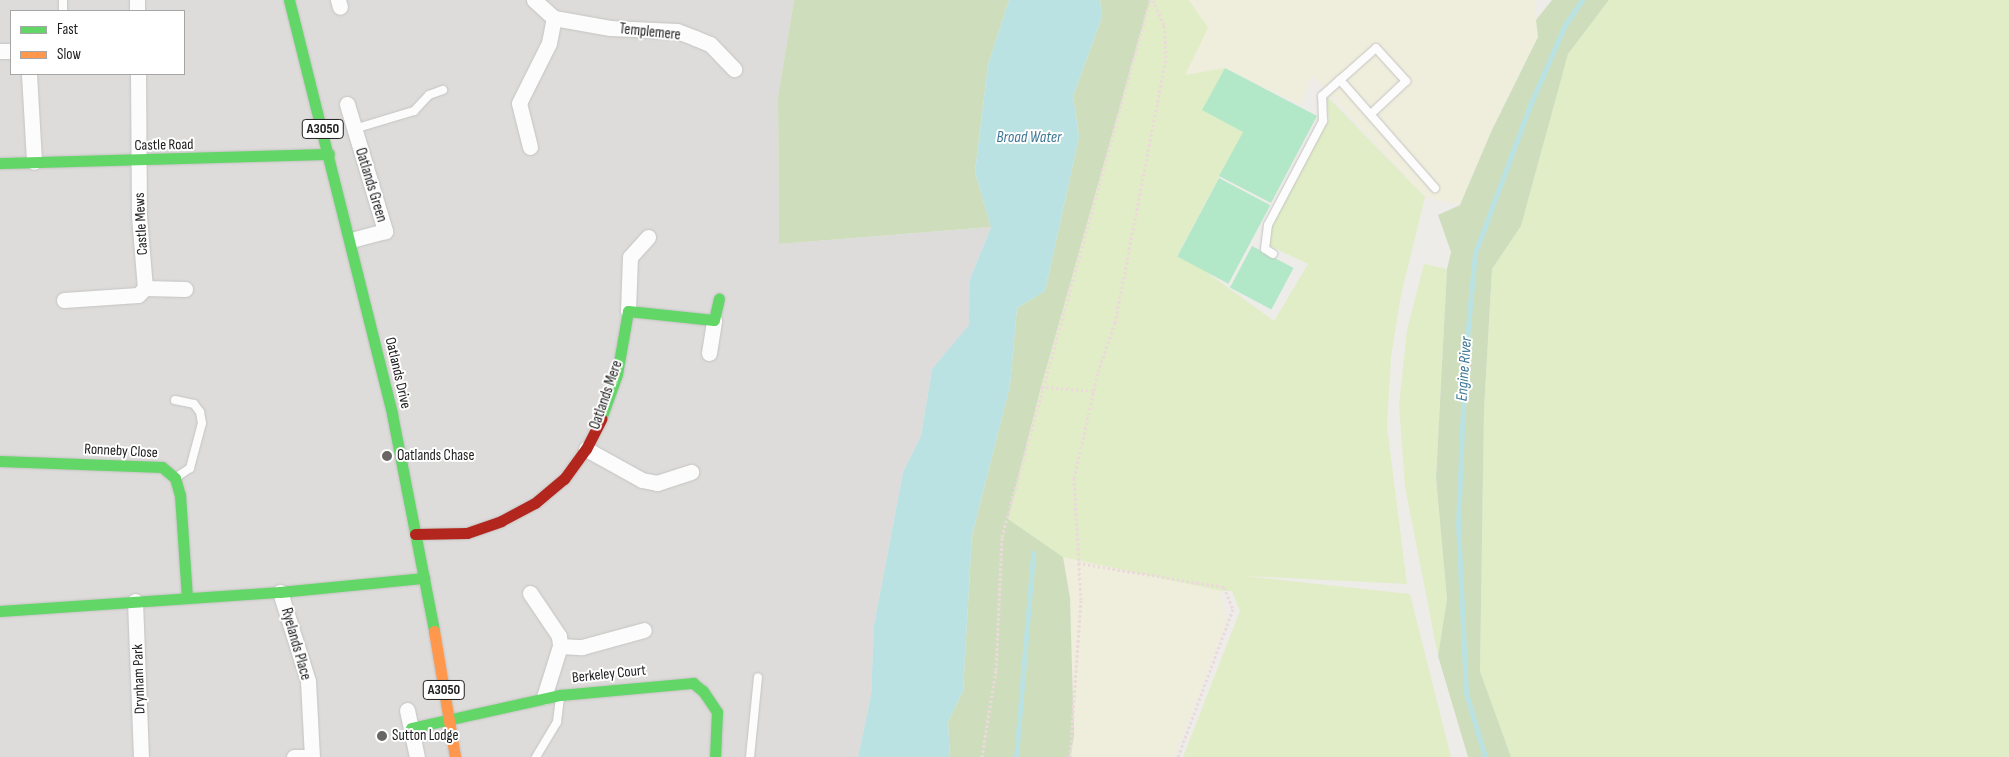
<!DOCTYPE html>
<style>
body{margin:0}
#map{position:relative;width:2009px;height:757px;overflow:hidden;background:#eeece9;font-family:"Sofia Sans Condensed",sans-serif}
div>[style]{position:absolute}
.residential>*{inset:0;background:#dddcda}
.farmland>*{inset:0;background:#efeddc}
.grass>*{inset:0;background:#e1edc6}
.forest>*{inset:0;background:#cedebd}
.pitch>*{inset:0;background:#b2e8c8;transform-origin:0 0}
.water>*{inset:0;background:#bbe2e3}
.stream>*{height:5px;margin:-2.5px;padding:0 2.5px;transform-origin:2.5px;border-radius:2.5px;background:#bbe2e3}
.path>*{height:3px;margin-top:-1.5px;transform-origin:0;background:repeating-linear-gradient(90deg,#ecd9db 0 2.5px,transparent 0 5px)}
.roads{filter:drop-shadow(0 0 1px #c5c4c3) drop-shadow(0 0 1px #c5c4c3)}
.lane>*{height:8px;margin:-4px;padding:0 4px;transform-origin:4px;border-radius:4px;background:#fcfcfc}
.street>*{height:15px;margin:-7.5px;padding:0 7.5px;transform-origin:7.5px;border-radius:7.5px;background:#fcfcfc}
.fast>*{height:11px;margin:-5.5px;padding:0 5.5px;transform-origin:5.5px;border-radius:5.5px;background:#63d668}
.slow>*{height:11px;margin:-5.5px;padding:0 5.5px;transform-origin:5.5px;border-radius:5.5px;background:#ff974d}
.jam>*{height:11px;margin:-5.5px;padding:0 5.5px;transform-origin:5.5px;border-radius:5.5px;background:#b3261e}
.dots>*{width:14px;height:14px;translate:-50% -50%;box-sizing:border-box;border:2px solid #fff;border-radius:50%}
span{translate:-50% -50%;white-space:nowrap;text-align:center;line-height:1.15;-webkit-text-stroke:4px #fff;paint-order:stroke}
.shield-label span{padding:1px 4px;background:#fff;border:1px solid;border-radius:4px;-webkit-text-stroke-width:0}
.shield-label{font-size:14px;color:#202020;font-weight:700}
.street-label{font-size:15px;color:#202020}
.poi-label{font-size:15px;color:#202020}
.left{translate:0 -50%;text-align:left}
.water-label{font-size:16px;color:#3c7795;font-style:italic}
.legend{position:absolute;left:10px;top:10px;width:175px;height:65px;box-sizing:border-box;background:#fff;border:1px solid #a6a6a6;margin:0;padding:6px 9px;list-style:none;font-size:15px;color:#202020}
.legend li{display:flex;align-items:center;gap:10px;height:25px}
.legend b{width:25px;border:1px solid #a6a6a6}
</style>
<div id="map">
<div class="residential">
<i style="clip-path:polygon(evenodd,0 0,794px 0,778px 96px,779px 244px,991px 227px,970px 279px,970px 325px,932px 369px,921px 436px,903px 472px,874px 625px,871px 695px,858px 757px,0 757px,0 0,11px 11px,184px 11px,184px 74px,11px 74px,11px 11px)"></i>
</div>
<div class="farmland">
<i style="clip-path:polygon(1189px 0,1535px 0,1538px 37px,1491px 132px,1460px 205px,1425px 197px,1312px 75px,1301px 105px,1225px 68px,1184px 75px,1208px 28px)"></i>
<i style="clip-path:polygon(1063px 557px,1221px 591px,1227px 621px,1175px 757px,1070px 757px,1074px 736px,1070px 598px)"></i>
</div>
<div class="grass">
<i style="clip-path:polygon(1150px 0,1189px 0,1208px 28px,1185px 75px,1225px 68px,1203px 110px,1243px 132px,1177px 256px,1205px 271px,1274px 321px,1308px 264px,1262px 242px,1329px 119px,1326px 95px,1425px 197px,1401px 295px,1391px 357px,1387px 426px,1407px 584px,1245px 576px,1410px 594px,1451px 757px,1183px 757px,1240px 611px,1232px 591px,1221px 591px,1063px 557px,1008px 519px,1041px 387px)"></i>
<i style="clip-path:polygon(1609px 0,2009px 0,2009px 757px,1511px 757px,1480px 671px,1484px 410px,1492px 269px,1521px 226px,1568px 54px)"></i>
<i style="clip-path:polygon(1424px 264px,1447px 269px,1436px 478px,1447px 599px,1438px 656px,1405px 487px,1399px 405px,1407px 330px)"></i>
</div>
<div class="forest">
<i style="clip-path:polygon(794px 0,1009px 0,988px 65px,975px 172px,991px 227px,779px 244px,778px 96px)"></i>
<i style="clip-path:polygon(1100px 0,1150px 0,1041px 387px,1008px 519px,1063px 557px,1070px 598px,1074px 736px,1070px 757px,950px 757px,948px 722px,963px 691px,972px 535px,1010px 386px,1017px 308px,1045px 291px,1079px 137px,1073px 96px,1102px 17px)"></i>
<i style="clip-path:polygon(1552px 0,1609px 0,1568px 54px,1521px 226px,1492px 269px,1484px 410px,1480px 671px,1511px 757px,1468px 757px,1438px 656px,1447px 599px,1436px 478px,1447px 269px,1451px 252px,1438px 215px,1460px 205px,1491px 132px,1538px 37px,1536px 20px)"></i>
</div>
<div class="pitch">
<i style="clip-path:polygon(1225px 68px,1317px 116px,1271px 203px,1219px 176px,1243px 132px,1202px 110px)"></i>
<i style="left:1219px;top:178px;width:58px;height:89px;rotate:28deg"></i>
<i style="left:1252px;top:246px;width:47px;height:47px;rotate:28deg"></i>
</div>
<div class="water">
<i style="clip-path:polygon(1009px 0,1100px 0,1102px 17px,1073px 96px,1079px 137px,1045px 291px,1017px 308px,1010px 386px,972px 535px,963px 691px,948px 722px,950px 757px,858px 757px,871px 695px,874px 625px,903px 472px,921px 436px,932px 369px,969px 325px,970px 279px,991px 227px,975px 172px,988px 65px)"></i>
</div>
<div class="stream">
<i style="left:1016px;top:757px;width:205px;rotate:-85.2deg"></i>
<i style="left:1485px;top:757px;width:67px;rotate:-106.5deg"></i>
<i style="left:1466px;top:693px;width:168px;rotate:-92.7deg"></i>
<i style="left:1458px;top:525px;width:165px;rotate:-87.6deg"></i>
<i style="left:1465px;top:360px;width:107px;rotate:-84.7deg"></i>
<i style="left:1475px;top:253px;width:158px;rotate:-69.6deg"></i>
<i style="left:1530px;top:105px;width:87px;rotate:-66.4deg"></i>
<i style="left:1565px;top:25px;width:30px;rotate:-56deg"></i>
</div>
<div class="path">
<i style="left:1041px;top:387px;width:52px;rotate:4.4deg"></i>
<i style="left:1078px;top:563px;width:148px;rotate:9.3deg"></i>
<i style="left:1224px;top:587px;width:24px;rotate:68deg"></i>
<i style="left:1233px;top:609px;width:158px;rotate:110.4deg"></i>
<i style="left:982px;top:757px;width:88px;rotate:-80.9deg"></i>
<i style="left:996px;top:670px;width:133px;rotate:-87.4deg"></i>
<i style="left:1002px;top:537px;width:557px;rotate:-74.59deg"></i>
<i style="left:1070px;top:757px;width:157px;rotate:-86deg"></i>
<i style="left:1081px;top:600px;width:122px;rotate:-93.3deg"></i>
<i style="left:1074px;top:478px;width:109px;rotate:-77.2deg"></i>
<i style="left:1098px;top:372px;width:52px;rotate:-70.9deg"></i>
<i style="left:1115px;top:323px;width:270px;rotate:-79.1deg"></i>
<i style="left:1166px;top:58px;width:33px;rotate:-93deg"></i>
<i style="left:1164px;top:25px;width:27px;rotate:-114deg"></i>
</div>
<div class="roads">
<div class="lane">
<i style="left:63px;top:11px;width:11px;rotate:-90deg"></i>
<i style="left:1340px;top:80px;width:48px;rotate:-41.6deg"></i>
<i style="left:1376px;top:48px;width:45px;rotate:47.7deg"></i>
<i style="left:1406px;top:81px;width:48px;rotate:136.7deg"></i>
<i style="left:354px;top:129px;width:63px;rotate:-16.7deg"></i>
<i style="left:414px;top:111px;width:22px;rotate:-47deg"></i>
<i style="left:429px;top:95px;width:15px;rotate:-20deg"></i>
<i style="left:1273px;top:254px;width:9px;rotate:-148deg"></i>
<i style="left:1265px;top:249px;width:24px;rotate:-83deg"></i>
<i style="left:1268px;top:225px;width:118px;rotate:-62.1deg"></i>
<i style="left:1323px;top:121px;width:25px;rotate:-92deg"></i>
<i style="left:1322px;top:96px;width:24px;rotate:-42deg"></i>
<i style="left:1340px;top:80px;width:144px;rotate:48.7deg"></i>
<i style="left:175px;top:400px;width:19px;rotate:12deg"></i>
<i style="left:194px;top:404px;width:10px;rotate:53deg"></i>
<i style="left:200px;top:412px;width:11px;rotate:80deg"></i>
<i style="left:202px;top:423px;width:47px;rotate:104.9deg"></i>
<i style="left:190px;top:468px;width:18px;rotate:146deg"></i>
<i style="left:536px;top:757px;width:41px;rotate:-59deg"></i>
<i style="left:557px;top:722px;width:24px;rotate:-83deg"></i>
<i style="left:750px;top:757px;width:80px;rotate:-84.3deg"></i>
</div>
<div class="street">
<i style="left:137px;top:0;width:11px;rotate:90deg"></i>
<i style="left:338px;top:0;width:7px;rotate:74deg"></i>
<i style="left:534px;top:0;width:27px;rotate:42deg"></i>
<i style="left:554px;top:18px;width:57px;rotate:10.1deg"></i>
<i style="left:610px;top:28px;width:67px;rotate:2.6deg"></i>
<i style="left:677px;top:31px;width:19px;rotate:21deg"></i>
<i style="left:695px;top:38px;width:16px;rotate:22deg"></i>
<i style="left:710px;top:44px;width:35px;rotate:46deg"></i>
<i style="left:0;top:51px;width:11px"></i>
<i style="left:29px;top:74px;width:88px;rotate:86.7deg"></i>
<i style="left:347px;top:104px;width:133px;rotate:73.3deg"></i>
<i style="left:385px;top:231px;width:35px;rotate:165deg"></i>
<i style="left:530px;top:147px;width:45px;rotate:-104deg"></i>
<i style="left:519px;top:103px;width:67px;rotate:-63.4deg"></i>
<i style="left:549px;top:43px;width:25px;rotate:-79deg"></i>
<i style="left:145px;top:288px;width:40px;rotate:1.4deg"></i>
<i style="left:64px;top:300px;width:74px;rotate:-3.9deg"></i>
<i style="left:138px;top:295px;width:10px;rotate:-45deg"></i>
<i style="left:145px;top:288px;width:72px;rotate:-94.8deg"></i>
<i style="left:139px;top:216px;width:142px;rotate:-90.4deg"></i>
<i style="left:628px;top:311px;width:54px;rotate:-87.9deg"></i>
<i style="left:630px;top:257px;width:27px;rotate:-48deg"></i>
<i style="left:709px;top:353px;width:33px;rotate:-81deg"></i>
<i style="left:586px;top:449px;width:64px;rotate:29deg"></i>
<i style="left:642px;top:480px;width:15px;rotate:11deg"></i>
<i style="left:657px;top:483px;width:36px;rotate:-18deg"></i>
<i style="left:280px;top:592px;width:93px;rotate:72.5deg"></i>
<i style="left:308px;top:681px;width:76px;rotate:87deg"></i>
<i style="left:530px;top:593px;width:52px;rotate:56deg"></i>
<i style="left:559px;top:636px;width:10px;rotate:84deg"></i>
<i style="left:560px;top:646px;width:53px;rotate:107.4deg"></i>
<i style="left:135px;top:601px;width:156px;rotate:87.8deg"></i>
<i style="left:560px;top:646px;width:22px;rotate:3deg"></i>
<i style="left:582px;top:647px;width:64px;rotate:-15.3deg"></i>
<i style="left:407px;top:710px;width:48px;rotate:78deg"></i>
<i style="left:294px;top:757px;width:11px"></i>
</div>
<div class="fast">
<i style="left:289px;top:0;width:427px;rotate:76deg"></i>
<i style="left:392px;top:414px;width:221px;rotate:79deg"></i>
<i style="left:0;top:163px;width:329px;rotate:-1.6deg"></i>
<i style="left:601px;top:419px;width:48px;rotate:-70.4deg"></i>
<i style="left:617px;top:374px;width:64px;rotate:-80.1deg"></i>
<i style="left:628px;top:311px;width:86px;rotate:6deg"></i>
<i style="left:714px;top:320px;width:22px;rotate:-77deg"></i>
<i style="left:0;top:461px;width:162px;rotate:2.1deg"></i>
<i style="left:162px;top:467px;width:17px;rotate:40deg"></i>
<i style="left:175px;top:478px;width:18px;rotate:74deg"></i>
<i style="left:180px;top:495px;width:103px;rotate:86.1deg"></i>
<i style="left:0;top:611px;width:281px;rotate:-3.9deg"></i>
<i style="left:280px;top:592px;width:145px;rotate:-5.6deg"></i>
<i style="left:411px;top:728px;width:153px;rotate:-12.5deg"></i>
<i style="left:560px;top:695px;width:134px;rotate:-5.2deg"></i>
<i style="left:693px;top:683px;width:13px;rotate:39deg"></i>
<i style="left:703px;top:691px;width:25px;rotate:56deg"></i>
<i style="left:717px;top:712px;width:45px;rotate:92.5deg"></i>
</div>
<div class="slow">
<i style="left:434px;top:631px;width:128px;rotate:80.5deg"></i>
</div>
<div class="jam">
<i style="left:415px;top:534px;width:52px;rotate:-1.1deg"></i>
<i style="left:467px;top:533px;width:36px;rotate:-19deg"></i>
<i style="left:501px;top:521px;width:38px;rotate:-28deg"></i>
<i style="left:535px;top:503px;width:38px;rotate:-40deg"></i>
<i style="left:564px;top:479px;width:37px;rotate:-54deg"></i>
<i style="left:586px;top:449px;width:34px;rotate:-63deg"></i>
</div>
</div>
<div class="dots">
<i style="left:387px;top:456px;background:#686766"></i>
<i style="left:382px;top:736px;background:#686766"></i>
</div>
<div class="shield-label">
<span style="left:323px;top:129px">A3050</span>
<span style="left:444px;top:690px">A3050</span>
</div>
<div class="street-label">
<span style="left:650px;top:32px;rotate:6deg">Templemere</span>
<span style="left:164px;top:145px;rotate:-1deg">Castle Road</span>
<span style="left:371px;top:185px;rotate:73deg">Oatlands Green</span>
<span style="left:141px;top:224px;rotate:-93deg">Castle Mews</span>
<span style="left:398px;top:373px;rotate:77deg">Oatlands Drive</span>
<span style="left:606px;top:395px;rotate:-71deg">Oatlands Mere</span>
<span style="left:121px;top:451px;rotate:3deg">Ronneby Close</span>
<span style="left:296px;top:644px;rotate:74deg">Ryelands Place</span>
<span style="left:609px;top:674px;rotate:-6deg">Berkeley Court</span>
<span style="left:139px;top:679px;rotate:-92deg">Drynham Park</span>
</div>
<div class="poi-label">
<span class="left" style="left:397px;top:456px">Oatlands Chase</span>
<span class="left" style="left:392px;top:736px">Sutton Lodge</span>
</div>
<div class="water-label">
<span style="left:1029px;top:138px">Broad Water</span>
<span style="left:1465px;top:369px;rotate:-86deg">Engine River</span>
</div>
<ul class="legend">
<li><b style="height:6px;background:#63d668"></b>Fast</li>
<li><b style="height:6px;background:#ff974d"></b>Slow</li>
</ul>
</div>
